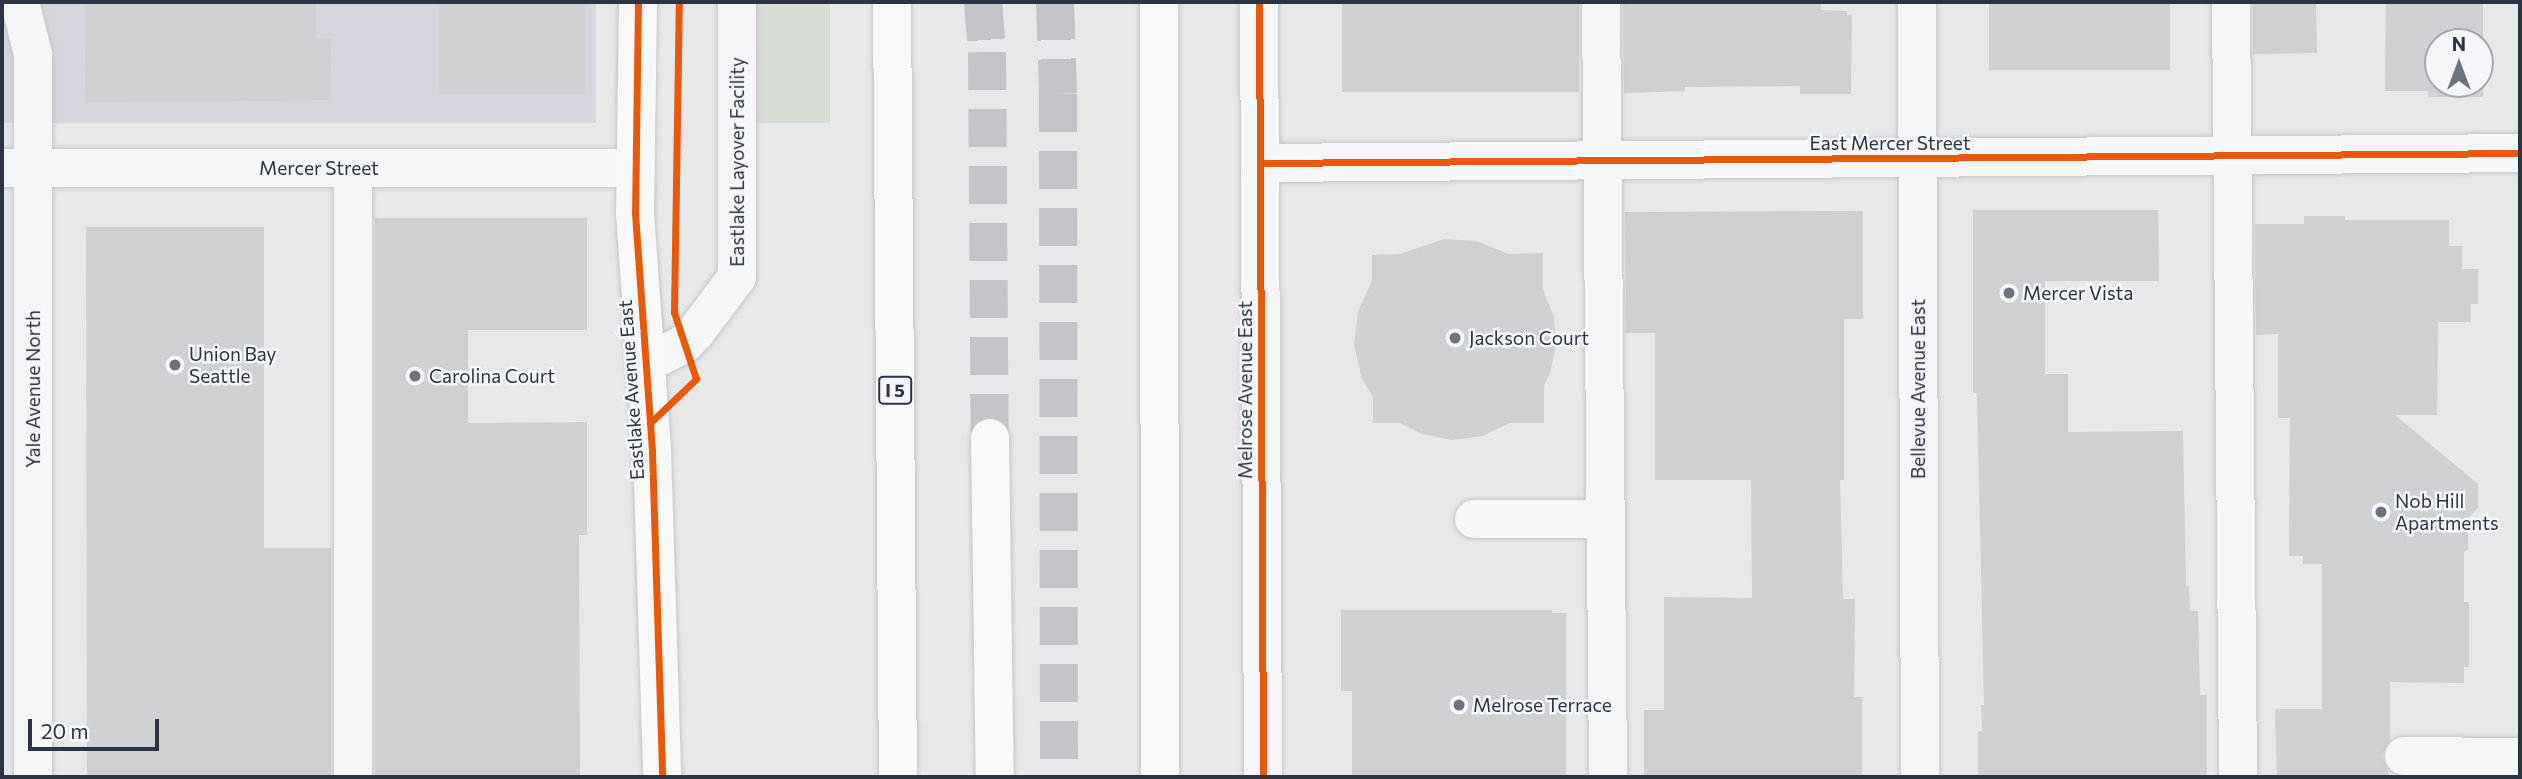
<!DOCTYPE html>
<style>
body{margin:0}
#map{position:relative;width:2522px;height:779px;overflow:hidden;background:#e6e8ea;font-family:Commissioner,sans-serif}
div>[style]{position:absolute}
.built>*{inset:0;background:#d4d7dd;transform-origin:0 0}
.green>*{inset:0;background:#d6ded6;transform-origin:0 0}
.building>*{inset:0;background:#ced0d3;transform-origin:0 0}
.highway-tunnel>*{height:38px;margin-top:-19px;transform-origin:0;background:repeating-linear-gradient(90deg,#c1c4c9 0 38px,transparent 0 57px)}
.roads{filter:drop-shadow(0 0 2px #c4c6c8) drop-shadow(0 0 2px #c4c6c8)}
.minor>*{height:38px;margin:-19px;padding:0 19px;transform-origin:19px;border-radius:19px;background:#f5f6f7}
.major>*{height:38px;margin:-19px;padding:0 19px;transform-origin:19px;border-radius:19px;background:#f8f8f8}
.highway>*{height:38px;margin:-19px;padding:0 19px;transform-origin:19px;border-radius:19px;background:#f8f8f8}
.cycleway>*{height:7px;margin:-3.5px;padding:0 3.5px;transform-origin:3.5px;border-radius:3.5px;background:#e8590c}
.dots>*{width:19px;height:19px;translate:-50% -50%;box-sizing:border-box;border:4px solid #f4f6f9;border-radius:50%}
span{translate:-50% -50%;white-space:nowrap;text-align:center;line-height:1.15;-webkit-text-stroke:5px #f4f6f9;paint-order:stroke}
.shield-label span{padding:2px 5px;background:#f4f6f9;border:2px solid;border-radius:5px;-webkit-text-stroke-width:0}
.shield-label{font-size:18px;color:#2b3445;font-weight:700}
.street-label{font-size:19px;color:#2b3445}
.poi-label{font-size:19px;color:#2b3445}
.left{translate:0 -50%;text-align:left}
.frame{position:absolute;inset:0;border:4px solid #2b3445;pointer-events:none}
.north{position:absolute;left:2424px;top:28px;width:70px;height:70px;box-sizing:border-box;background:#f4f6f9;border:2px solid #a4a8b1;border-radius:50%;rotate:0deg;font-size:19px;font-weight:700;line-height:28px;text-align:center;color:#2b3445}
.north::after{content:'';display:block;margin:auto;width:24px;height:32px;background:#6c737f;clip-path:polygon(50% 0,100% 100%,50% 72%,0 100%)}
.scale{position:absolute;left:28px;top:719px;width:131px;height:32px;box-sizing:border-box;border:4px solid #2b3445;border-top:0;padding-left:9px;font-size:21px;line-height:24px;white-space:nowrap;color:#2b3445;-webkit-text-stroke:5px #f4f6f9;paint-order:stroke}
</style>
<div id="map">
<div class="built">
<i style="left:2px;top:2px;width:594px;height:121px"></i>
</div>
<div class="green">
<i style="left:739px;top:2px;width:91px;height:121px"></i>
</div>
<div class="building">
<i style="clip-path:polygon(86px 2px,316px 2px,316px 38px,331px 38px,330px 100px,85px 102px)"></i>
<i style="left:439px;top:2px;width:146px;height:92px"></i>
<i style="left:1342px;top:2px;width:237px;height:90px"></i>
<i style="clip-path:polygon(1623px 2px,1684px 2px,1684px 4px,1821px 2px,1821px 10px,1847px 11px,1847px 15px,1852px 15px,1851px 94px,1800px 94px,1800px 86px,1685px 87px,1685px 91px,1624px 93px)"></i>
<i style="left:1989px;top:2px;width:181px;height:68px"></i>
<i style="clip-path:polygon(2264px 2px,2316px 2px,2317px 53px,2253px 54px,2253px 4px)"></i>
<i style="clip-path:polygon(evenodd,2386px 2px,2483px 2px,2483px 97px,2428px 97px,2428px 91px,2385px 91px,2386px 2px,2438px 42px,2480px 42px,2480px 84px,2438px 84px,2438px 42px)"></i>
<i style="clip-path:polygon(1973px 210px,2158px 210px,2159px 281px,2045px 281px,2045px 374px,2068px 374px,2068px 432px,2183px 431px,2186px 586px,2189px 586px,2190px 611px,2198px 611px,2200px 695px,2207px 695px,2207px 777px,1978px 776px,1978px 731px,1982px 731px,1981px 705px,1984px 705px,1977px 393px,1973px 393px)"></i>
<i style="clip-path:polygon(1863px 211px,1863px 319px,1844px 319px,1844px 480px,1840px 480px,1843px 599px,1855px 599px,1854px 697px,1862px 697px,1862px 777px,1644px 777px,1644px 710px,1664px 710px,1664px 597px,1752px 598px,1751px 480px,1655px 480px,1655px 333px,1626px 333px,1625px 212px)"></i>
<i style="clip-path:polygon(2304px 216px,2345px 216px,2345px 220px,2449px 220px,2449px 246px,2462px 246px,2462px 269px,2478px 269px,2478px 304px,2471px 304px,2471px 322px,2438px 322px,2437px 415px,2395px 415px,2478px 484px,2478px 508px,2468px 518px,2468px 549px,2464px 552px,2464px 602px,2469px 602px,2469px 667px,2464px 667px,2464px 683px,2390px 682px,2390px 740px,2382px 756px,2390px 777px,2277px 777px,2275px 709px,2322px 709px,2322px 564px,2303px 564px,2303px 556px,2289px 556px,2290px 418px,2278px 418px,2278px 334px,2256px 335px,2255px 224px,2304px 224px)"></i>
<i style="clip-path:polygon(375px 218px,587px 218px,587px 330px,468px 330px,468px 423px,587px 422px,587px 535px,579px 535px,580px 777px,375px 777px)"></i>
<i style="clip-path:polygon(86px 227px,264px 227px,264px 548px,331px 548px,331px 777px,87px 777px)"></i>
<i style="clip-path:polygon(1444px 239px,1476px 241px,1509px 254px,1543px 253px,1543px 290px,1554px 317px,1556px 345px,1550px 373px,1544px 386px,1544px 423px,1510px 423px,1482px 436px,1452px 440px,1422px 434px,1400px 423px,1373px 423px,1373px 397px,1362px 379px,1354px 345px,1358px 311px,1372px 281px,1372px 255px,1400px 254px)"></i>
<i style="clip-path:polygon(1341px 610px,1552px 610px,1552px 613px,1566px 613px,1566px 777px,1352px 777px,1352px 691px,1341px 691px)"></i>
</div>
<div class="highway-tunnel">
<i style="left:983px;top:2px;width:50px;rotate:85.4deg"></i>
<i style="left:987px;top:52px;width:386px;rotate:89.6deg"></i>
<i style="left:1055px;top:2px;width:92px;rotate:88.1deg"></i>
<i style="left:1058px;top:94px;width:683px;rotate:89.92deg"></i>
</div>
<div class="roads">
<div class="minor">
<i style="left:20px;top:2px;width:54px;rotate:76deg"></i>
<i style="left:33px;top:54px;width:723px;rotate:90deg"></i>
<i style="left:1259px;top:2px;width:775px;rotate:89.7deg"></i>
<i style="left:1601px;top:2px;width:775px;rotate:89.48deg"></i>
<i style="left:1917px;top:2px;width:775px;rotate:89.78deg"></i>
<i style="left:2231px;top:2px;width:775px;rotate:89.48deg"></i>
<i style="left:1260px;top:163px;width:1260px;rotate:-0.45deg"></i>
<i style="left:2px;top:168px;width:633px"></i>
<i style="left:353px;top:168px;width:609px;rotate:90deg"></i>
<i style="left:645px;top:364px;width:44px;rotate:-27.1deg"></i>
<i style="left:684px;top:344px;width:16px;rotate:-45deg"></i>
<i style="left:695px;top:333px;width:70px;rotate:-53.1deg"></i>
<i style="left:737px;top:277px;width:275px;rotate:-90deg"></i>
<i style="left:1474px;top:519px;width:132px"></i>
<i style="left:2404px;top:756px;width:116px;rotate:0.5deg"></i>
</div>
<div class="major">
<i style="left:638px;top:2px;width:211px;rotate:90.8deg"></i>
<i style="left:635px;top:213px;width:239px;rotate:85.9deg"></i>
<i style="left:652px;top:451px;width:326px;rotate:88.2deg"></i>
</div>
<div class="highway">
<i style="left:892px;top:2px;width:775px;rotate:89.56deg"></i>
<i style="left:1159px;top:2px;width:775px;rotate:89.93deg"></i>
<i style="left:990px;top:438px;width:339px;rotate:89.2deg"></i>
</div>
</div>
<div class="cycleway">
<i style="left:638px;top:2px;width:211px;rotate:90.8deg"></i>
<i style="left:635px;top:213px;width:239px;rotate:85.9deg"></i>
<i style="left:652px;top:451px;width:326px;rotate:88.2deg"></i>
<i style="left:1259px;top:2px;width:775px;rotate:89.7deg"></i>
<i style="left:1260px;top:163px;width:1260px;rotate:-0.45deg"></i>
<i style="left:650px;top:423px;width:64px;rotate:-43.7deg"></i>
<i style="left:696px;top:379px;width:71px;rotate:-108.2deg"></i>
<i style="left:674px;top:312px;width:310px;rotate:-89.1deg"></i>
</div>
<div class="dots">
<i style="left:2009px;top:293px;background:#6c737f"></i>
<i style="left:1455px;top:338px;background:#6c737f"></i>
<i style="left:175px;top:365px;background:#6c737f"></i>
<i style="left:415px;top:376px;background:#6c737f"></i>
<i style="left:2381px;top:512px;background:#6c737f"></i>
<i style="left:1459px;top:705px;background:#6c737f"></i>
</div>
<div class="shield-label">
<span style="left:895px;top:390px">I 5</span>
</div>
<div class="street-label">
<span style="left:1890px;top:143px">East Mercer Street</span>
<span style="left:737px;top:162px;rotate:-90deg">Eastlake Layover Facility</span>
<span style="left:319px;top:168px">Mercer Street</span>
<span style="left:33px;top:389px;rotate:-90deg">Yale Avenue North</span>
<span style="left:1918px;top:389px;rotate:-90deg">Bellevue Avenue East</span>
<span style="left:631px;top:390px;rotate:-94deg">Eastlake Avenue East</span>
<span style="left:1245px;top:390px;rotate:-90deg">Melrose Avenue East</span>
</div>
<div class="poi-label">
<span class="left" style="left:2023px;top:293px">Mercer Vista</span>
<span class="left" style="left:1469px;top:338px">Jackson Court</span>
<span class="left" style="left:189px;top:365px">Union Bay<br>Seattle</span>
<span class="left" style="left:429px;top:376px">Carolina Court</span>
<span class="left" style="left:2395px;top:512px">Nob Hill<br>Apartments</span>
<span class="left" style="left:1473px;top:705px">Melrose Terrace</span>
</div>
<div class="frame"></div>
<div class="north">N</div>
<div class="scale">20 m</div>
</div>
